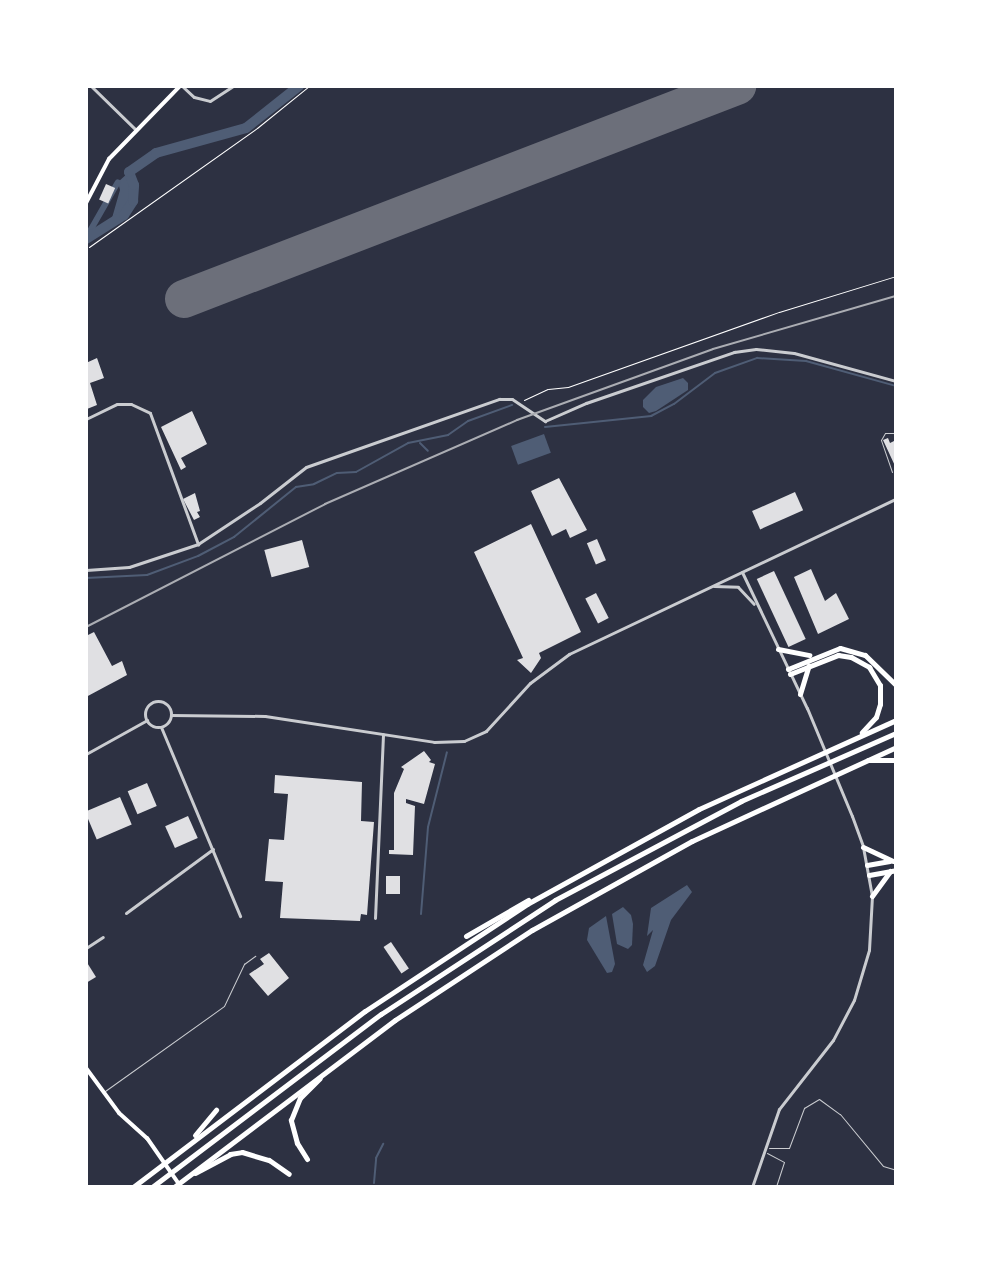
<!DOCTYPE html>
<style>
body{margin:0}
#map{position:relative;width:982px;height:1273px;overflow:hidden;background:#2d3142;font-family:Merriweather,serif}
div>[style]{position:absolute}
.water>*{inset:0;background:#4f5d75;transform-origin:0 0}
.stream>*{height:2px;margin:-1px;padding:0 1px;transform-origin:1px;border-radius:1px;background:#4f5d75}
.canal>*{height:6px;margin:-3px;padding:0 3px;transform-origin:3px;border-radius:3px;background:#4f5d75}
.river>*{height:10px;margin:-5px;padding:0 5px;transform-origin:5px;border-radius:5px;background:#4f5d75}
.runway>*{height:38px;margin:-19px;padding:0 19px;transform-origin:19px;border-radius:19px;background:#6c6f7a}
.building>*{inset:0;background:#e0e0e3;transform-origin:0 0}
.path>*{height:1px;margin:-0.5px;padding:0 0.5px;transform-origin:0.5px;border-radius:0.5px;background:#fff}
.service>*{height:1px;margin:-0.5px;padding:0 0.5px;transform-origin:0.5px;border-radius:0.5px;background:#caccd0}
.minor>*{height:3px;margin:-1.5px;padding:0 1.5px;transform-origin:1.5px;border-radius:1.5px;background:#caccd0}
.tertiary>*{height:3px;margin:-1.5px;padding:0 1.5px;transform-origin:1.5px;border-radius:1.5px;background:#caccd0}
.tertiary>.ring{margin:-1.5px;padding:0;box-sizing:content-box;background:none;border:3px solid #caccd0;border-radius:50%}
.secondary>*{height:4px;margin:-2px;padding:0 2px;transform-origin:2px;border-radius:2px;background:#fff}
.primary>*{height:4px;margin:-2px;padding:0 2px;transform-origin:2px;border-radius:2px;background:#fff}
.motorway>*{height:5px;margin:-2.5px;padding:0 2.5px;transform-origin:2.5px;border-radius:2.5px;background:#fff}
.rail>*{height:2px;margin:-1px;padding:0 1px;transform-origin:1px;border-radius:1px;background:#abadb3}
span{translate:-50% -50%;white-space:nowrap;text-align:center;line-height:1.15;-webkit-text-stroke:6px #fff;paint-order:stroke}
.frame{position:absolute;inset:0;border:88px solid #fff;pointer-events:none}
</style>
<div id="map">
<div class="water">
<i style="clip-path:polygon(129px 172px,134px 185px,133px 201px,121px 218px,110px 225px,120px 190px,118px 182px)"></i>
<i style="clip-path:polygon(683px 378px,688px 383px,688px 390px,656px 411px,649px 413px,643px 407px,643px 400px,656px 387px)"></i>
<i style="left:544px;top:434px;width:20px;height:35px;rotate:70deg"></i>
<i style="clip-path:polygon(687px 885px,692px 892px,671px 920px,655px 966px,647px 972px,643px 965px,653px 930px,647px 936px,651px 908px)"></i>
<i style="clip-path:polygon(623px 907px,631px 915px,633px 924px,632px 945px,628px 949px,617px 944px,612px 914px)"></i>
<i style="clip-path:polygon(606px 916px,615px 964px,612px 972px,607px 973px,587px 940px,589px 928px)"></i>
</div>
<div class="stream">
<i style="left:545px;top:427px;width:107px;rotate:-5.9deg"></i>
<i style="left:651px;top:416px;width:26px;rotate:-28deg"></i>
<i style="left:674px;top:404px;width:51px;rotate:-37.1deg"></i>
<i style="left:715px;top:373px;width:45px;rotate:-19.7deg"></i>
<i style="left:757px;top:358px;width:49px;rotate:3.5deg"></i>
<i style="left:806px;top:361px;width:93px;rotate:15.5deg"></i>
<i style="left:420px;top:443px;width:11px;rotate:45deg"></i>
<i style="left:86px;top:578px;width:61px;rotate:-2.8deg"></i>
<i style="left:147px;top:575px;width:54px;rotate:-20.4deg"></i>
<i style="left:198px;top:556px;width:41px;rotate:-27.8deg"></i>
<i style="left:234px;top:537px;width:80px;rotate:-38.9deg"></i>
<i style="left:296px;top:487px;width:18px;rotate:-9deg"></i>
<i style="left:314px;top:484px;width:25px;rotate:-26deg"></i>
<i style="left:337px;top:473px;width:19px;rotate:-3deg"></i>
<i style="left:356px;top:472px;width:60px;rotate:-29.1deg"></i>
<i style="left:408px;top:443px;width:41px;rotate:-11.3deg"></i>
<i style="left:448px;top:435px;width:24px;rotate:-35deg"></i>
<i style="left:468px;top:421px;width:47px;rotate:-20deg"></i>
<i style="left:421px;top:914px;width:87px;rotate:-85.4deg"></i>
<i style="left:428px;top:827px;width:77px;rotate:-75.8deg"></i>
<i style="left:374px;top:1183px;width:25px;rotate:-85deg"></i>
<i style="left:376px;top:1158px;width:16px;rotate:-63deg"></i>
</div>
<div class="canal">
<i style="left:86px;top:238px;width:64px;rotate:-60.3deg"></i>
</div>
<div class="river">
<i style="left:86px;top:239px;width:45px;rotate:-32.3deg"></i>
<i style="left:124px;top:215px;width:17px;rotate:-57deg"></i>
<i style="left:133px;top:201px;width:16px;rotate:-86deg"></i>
<i style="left:134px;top:185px;width:14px;rotate:-111deg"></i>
<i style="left:129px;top:172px;width:33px;rotate:-35deg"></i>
<i style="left:156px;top:153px;width:93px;rotate:-15.5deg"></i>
<i style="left:246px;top:128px;width:68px;rotate:-38.4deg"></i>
</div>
<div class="runway">
<i style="left:184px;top:299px;width:593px;rotate:-21.07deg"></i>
</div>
<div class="building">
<i style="left:106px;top:184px;width:10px;height:17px;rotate:24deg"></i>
<i style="clip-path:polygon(97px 358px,104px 378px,90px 383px,97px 405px,87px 409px,86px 363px)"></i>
<i style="clip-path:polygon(192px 411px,207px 444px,181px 458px,186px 467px,181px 470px,161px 427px)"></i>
<i style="clip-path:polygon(888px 438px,890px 443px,896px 440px,896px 468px,883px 440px)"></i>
<i style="clip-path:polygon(559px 478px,587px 530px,570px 538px,566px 529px,552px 536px,531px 491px)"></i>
<i style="left:795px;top:492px;width:20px;height:47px;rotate:66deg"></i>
<i style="clip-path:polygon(195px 493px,200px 511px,197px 512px,200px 517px,194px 520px,183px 499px)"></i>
<i style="clip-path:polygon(531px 524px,581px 632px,539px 653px,541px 658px,531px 673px,517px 660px,523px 658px,474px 552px)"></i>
<i style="left:597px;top:539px;width:23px;height:11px;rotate:67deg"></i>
<i style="left:302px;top:540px;width:28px;height:39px;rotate:75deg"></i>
<i style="clip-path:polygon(811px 569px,825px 601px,836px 593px,849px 619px,818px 634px,794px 577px)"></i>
<i style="left:774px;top:571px;width:75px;height:19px;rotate:65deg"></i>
<i style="left:596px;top:593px;width:28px;height:12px;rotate:63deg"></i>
<i style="clip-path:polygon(94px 632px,112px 666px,122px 661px,127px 675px,86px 697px,86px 636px)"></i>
<i style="clip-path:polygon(424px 751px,431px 760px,429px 762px,435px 764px,424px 804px,406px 799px,406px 803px,415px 806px,413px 855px,389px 854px,389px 850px,394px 850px,394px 793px,404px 769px,401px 767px)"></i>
<i style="clip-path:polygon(275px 775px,362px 782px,361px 821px,374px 822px,367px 915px,361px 914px,360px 921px,280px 918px,283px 882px,265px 881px,269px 839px,284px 840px,288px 794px,274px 793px)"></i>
<i style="left:147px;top:783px;width:25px;height:21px;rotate:67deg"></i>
<i style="left:120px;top:797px;width:30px;height:38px;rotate:67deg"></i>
<i style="left:188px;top:816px;width:24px;height:25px;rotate:66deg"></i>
<i style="left:386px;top:876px;width:14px;height:18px"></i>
<i style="left:391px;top:942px;width:32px;height:9px;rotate:56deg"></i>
<i style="clip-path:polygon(269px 953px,289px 978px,268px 996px,249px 974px,264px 964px,260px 959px)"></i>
<i style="clip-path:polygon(86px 961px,96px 977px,86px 983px)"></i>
</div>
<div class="path">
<i style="left:89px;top:247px;width:206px;rotate:-35.3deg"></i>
<i style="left:257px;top:128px;width:67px;rotate:-38.9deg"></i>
<i style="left:524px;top:400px;width:26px;rotate:-25deg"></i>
<i style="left:548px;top:389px;width:20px;rotate:-6deg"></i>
<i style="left:568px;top:387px;width:224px;rotate:-19.6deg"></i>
<i style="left:779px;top:312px;width:122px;rotate:-17.1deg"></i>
</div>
<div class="service">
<i style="left:892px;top:472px;width:34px;rotate:-109deg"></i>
<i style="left:881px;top:440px;width:8px;rotate:-60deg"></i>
<i style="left:885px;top:433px;width:11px"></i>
<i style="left:105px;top:1091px;width:146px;rotate:-35.5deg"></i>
<i style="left:224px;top:1006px;width:47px;rotate:-64.5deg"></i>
<i style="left:244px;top:964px;width:14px;rotate:-36deg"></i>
<i style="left:769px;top:1148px;width:20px"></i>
<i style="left:789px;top:1148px;width:43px;rotate:-69.4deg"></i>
<i style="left:804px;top:1108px;width:17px;rotate:-31deg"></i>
<i style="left:819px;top:1099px;width:26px;rotate:36deg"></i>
<i style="left:840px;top:1114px;width:67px;rotate:50.4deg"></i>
<i style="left:883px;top:1166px;width:14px;rotate:17deg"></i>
<i style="left:767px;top:1153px;width:19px;rotate:28deg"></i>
<i style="left:784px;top:1162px;width:26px;rotate:108deg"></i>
</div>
<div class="minor">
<i style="left:91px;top:86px;width:62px;rotate:44.3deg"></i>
<i style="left:182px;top:86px;width:16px;rotate:43deg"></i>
<i style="left:194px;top:97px;width:16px;rotate:14deg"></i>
<i style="left:210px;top:101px;width:27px;rotate:-33deg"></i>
<i style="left:86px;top:419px;width:34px;rotate:-26deg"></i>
<i style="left:117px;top:404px;width:14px"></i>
<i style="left:131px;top:404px;width:21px;rotate:25deg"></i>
<i style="left:150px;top:413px;width:140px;rotate:69.9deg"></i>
<i style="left:86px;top:570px;width:43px;rotate:-4deg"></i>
<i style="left:129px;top:567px;width:73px;rotate:-18.4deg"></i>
<i style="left:198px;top:544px;width:74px;rotate:-33.5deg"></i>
<i style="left:260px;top:503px;width:58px;rotate:-38deg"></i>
<i style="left:306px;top:467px;width:205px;rotate:-19.4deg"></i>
<i style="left:499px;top:399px;width:13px"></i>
<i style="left:512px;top:399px;width:40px;rotate:34deg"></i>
<i style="left:545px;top:421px;width:45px;rotate:-23.7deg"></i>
<i style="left:586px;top:403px;width:157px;rotate:-19deg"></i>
<i style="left:734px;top:352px;width:22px;rotate:-8deg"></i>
<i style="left:756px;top:349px;width:38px;rotate:6deg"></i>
<i style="left:794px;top:353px;width:106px;rotate:15.4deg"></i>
<i style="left:161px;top:727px;width:205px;rotate:67.3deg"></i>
<i style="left:126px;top:913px;width:108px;rotate:-36.3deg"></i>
<i style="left:375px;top:918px;width:184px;rotate:-87.5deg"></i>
<i style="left:86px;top:948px;width:20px;rotate:-33deg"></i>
</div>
<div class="tertiary">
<i style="left:742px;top:572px;width:151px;rotate:64.5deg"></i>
<i style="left:807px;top:708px;width:117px;rotate:67.4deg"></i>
<i style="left:852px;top:816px;width:33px;rotate:70deg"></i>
<i style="left:863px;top:847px;width:50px;rotate:79.6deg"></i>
<i style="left:872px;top:896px;width:54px;rotate:93.2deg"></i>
<i style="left:869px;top:950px;width:52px;rotate:106.7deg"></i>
<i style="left:854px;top:1000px;width:45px;rotate:117.7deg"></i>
<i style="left:833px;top:1040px;width:88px;rotate:128deg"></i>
<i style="left:779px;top:1109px;width:83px;rotate:109.1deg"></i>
<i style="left:714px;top:586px;width:24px;rotate:2deg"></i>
<i style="left:738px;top:587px;width:23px;rotate:47deg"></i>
<i class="ring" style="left:145px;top:701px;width:23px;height:23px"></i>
<i style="left:171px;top:715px;width:94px;rotate:0.6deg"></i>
<i style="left:265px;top:716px;width:171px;rotate:8.7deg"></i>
<i style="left:434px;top:742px;width:30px;rotate:-2deg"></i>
<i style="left:464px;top:741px;width:24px;rotate:-24deg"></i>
<i style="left:486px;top:731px;width:65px;rotate:-47.5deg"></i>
<i style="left:530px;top:683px;width:49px;rotate:-36.6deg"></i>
<i style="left:569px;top:654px;width:362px;rotate:-25.4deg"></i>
<i style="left:86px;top:754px;width:70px;rotate:-29.1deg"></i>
</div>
<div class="secondary">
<i style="left:86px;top:1068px;width:56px;rotate:53.7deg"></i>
<i style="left:119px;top:1113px;width:38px;rotate:42deg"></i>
<i style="left:147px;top:1138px;width:60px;rotate:55.2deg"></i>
</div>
<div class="primary">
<i style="left:86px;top:203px;width:50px;rotate:-62.4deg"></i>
<i style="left:109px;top:159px;width:102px;rotate:-45.8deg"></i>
</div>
<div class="motorway">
<i style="left:778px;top:649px;width:32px;rotate:11deg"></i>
<i style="left:788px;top:669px;width:56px;rotate:-22deg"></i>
<i style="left:840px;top:648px;width:26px;rotate:16deg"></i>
<i style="left:865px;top:655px;width:43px;rotate:44.1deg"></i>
<i style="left:790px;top:674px;width:52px;rotate:-21.6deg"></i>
<i style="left:838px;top:655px;width:13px;rotate:9deg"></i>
<i style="left:851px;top:657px;width:21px;rotate:29deg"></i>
<i style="left:869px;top:667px;width:21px;rotate:59deg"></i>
<i style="left:880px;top:685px;width:19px;rotate:90deg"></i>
<i style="left:880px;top:704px;width:14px;rotate:107deg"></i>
<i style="left:876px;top:717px;width:21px;rotate:133deg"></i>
<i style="left:800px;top:694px;width:30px;rotate:-73deg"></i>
<i style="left:868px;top:760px;width:28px"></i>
<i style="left:863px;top:847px;width:33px;rotate:25deg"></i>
<i style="left:867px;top:865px;width:23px;rotate:-10deg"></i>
<i style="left:869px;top:875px;width:27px;rotate:-10deg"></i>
<i style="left:872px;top:896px;width:31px;rotate:-54deg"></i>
<i style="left:466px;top:936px;width:72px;rotate:-30.1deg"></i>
<i style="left:195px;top:1135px;width:33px;rotate:-50deg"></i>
<i style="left:307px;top:1159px;width:19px;rotate:-122deg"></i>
<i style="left:297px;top:1143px;width:24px;rotate:-105deg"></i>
<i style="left:291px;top:1120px;width:24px;rotate:-68deg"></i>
<i style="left:300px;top:1098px;width:28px;rotate:-45deg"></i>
<i style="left:195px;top:1173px;width:40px;rotate:-28deg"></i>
<i style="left:230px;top:1154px;width:12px;rotate:-9deg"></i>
<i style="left:242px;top:1152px;width:28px;rotate:17deg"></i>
<i style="left:269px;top:1160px;width:24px;rotate:35deg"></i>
<i style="left:133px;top:1187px;width:291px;rotate:-37.2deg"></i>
<i style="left:365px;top:1011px;width:194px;rotate:-33.4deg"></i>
<i style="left:527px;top:904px;width:196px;rotate:-28.9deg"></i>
<i style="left:699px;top:809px;width:216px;rotate:-24.3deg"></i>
<i style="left:152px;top:1187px;width:287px;rotate:-37.1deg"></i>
<i style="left:381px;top:1014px;width:208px;rotate:-33.2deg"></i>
<i style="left:555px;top:900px;width:211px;rotate:-28deg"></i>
<i style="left:741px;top:801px;width:169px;rotate:-23.7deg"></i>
<i style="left:174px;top:1187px;width:277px;rotate:-37.1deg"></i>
<i style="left:395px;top:1020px;width:164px;rotate:-33.3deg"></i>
<i style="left:532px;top:930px;width:183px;rotate:-29.1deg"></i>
<i style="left:692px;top:841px;width:225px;rotate:-24.7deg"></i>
</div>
<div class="rail">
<i style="left:86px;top:627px;width:269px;rotate:-27.2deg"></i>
<i style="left:325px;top:504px;width:210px;rotate:-23.6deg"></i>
<i style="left:517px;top:420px;width:208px;rotate:-19.9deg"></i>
<i style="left:713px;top:349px;width:191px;rotate:-16.2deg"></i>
</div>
<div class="frame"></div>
</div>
